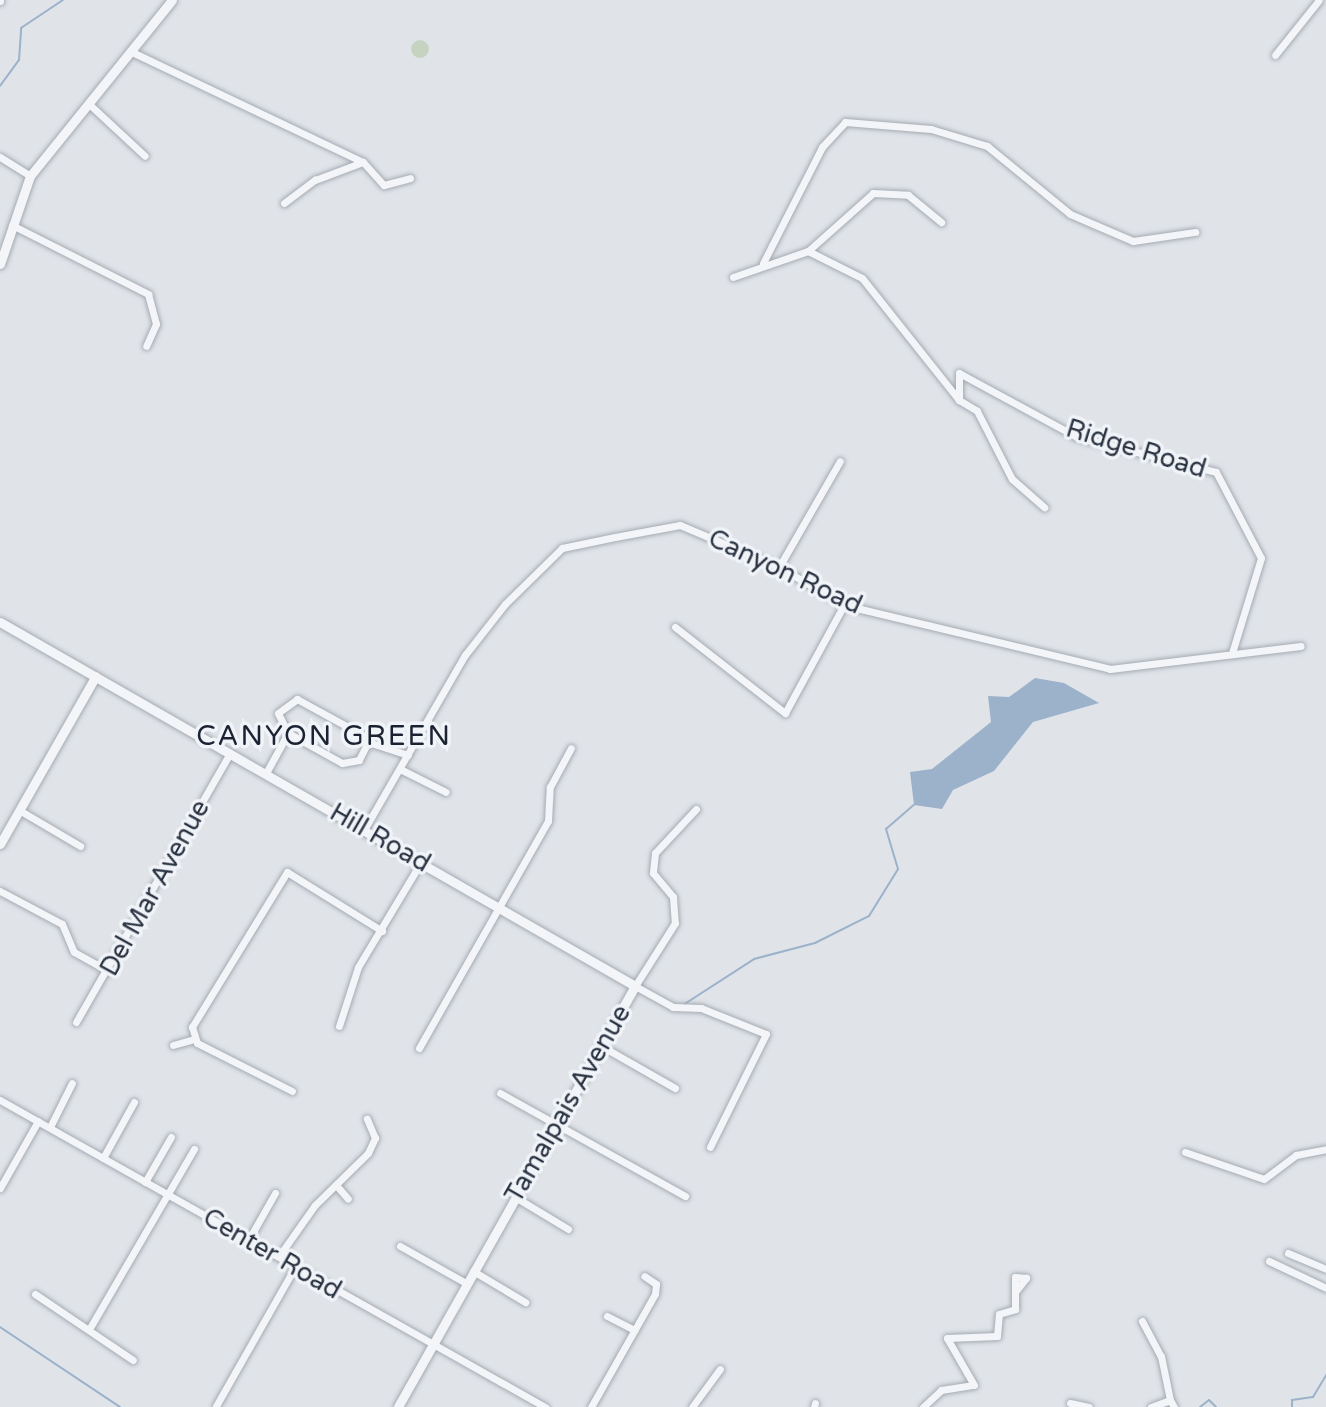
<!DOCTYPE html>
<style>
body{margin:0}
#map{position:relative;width:1326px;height:1407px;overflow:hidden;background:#e0e4e9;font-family:"Varela Round",sans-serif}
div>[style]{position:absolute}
.green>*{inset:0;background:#c6d3c1}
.round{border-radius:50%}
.water>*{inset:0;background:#9bb2ca}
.stream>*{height:2px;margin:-1px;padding:0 1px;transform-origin:1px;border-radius:1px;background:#9bb2ca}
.roads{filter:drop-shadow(0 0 2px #a5abb3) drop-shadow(0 0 2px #a5abb3)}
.minor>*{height:7px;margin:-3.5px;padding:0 3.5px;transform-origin:3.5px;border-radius:3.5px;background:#f3f5f8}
.tertiary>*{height:9px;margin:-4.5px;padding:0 4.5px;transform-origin:4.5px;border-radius:4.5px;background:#f3f5f8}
span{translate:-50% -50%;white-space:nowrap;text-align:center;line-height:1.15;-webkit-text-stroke:7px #f0f3f7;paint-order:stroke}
.street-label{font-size:26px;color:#293241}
.neighbourhood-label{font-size:28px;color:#1b2332;letter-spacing:2px}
</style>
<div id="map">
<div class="green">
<i class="round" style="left:411px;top:40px;width:18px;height:18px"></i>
</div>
<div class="water">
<i style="clip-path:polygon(1035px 678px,1064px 683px,1099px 703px,1033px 722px,994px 771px,953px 790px,942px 809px,914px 805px,910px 772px,932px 769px,991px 722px,988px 696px,1009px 697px)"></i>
</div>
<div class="stream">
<i style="left:0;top:86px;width:32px;rotate:-54deg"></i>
<i style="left:19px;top:60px;width:32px;rotate:-86deg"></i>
<i style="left:21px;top:28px;width:50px;rotate:-33.7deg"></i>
<i style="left:683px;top:1005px;width:85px;rotate:-32.9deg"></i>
<i style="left:754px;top:959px;width:63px;rotate:-14.7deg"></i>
<i style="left:815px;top:943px;width:60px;rotate:-26.6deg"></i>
<i style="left:869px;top:916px;width:55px;rotate:-58.3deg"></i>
<i style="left:898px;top:869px;width:42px;rotate:-106.7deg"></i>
<i style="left:886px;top:829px;width:37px;rotate:-41deg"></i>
<i style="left:0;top:1327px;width:144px;rotate:33.7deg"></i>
<i style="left:1200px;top:1407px;width:11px;rotate:-38deg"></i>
<i style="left:1209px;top:1400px;width:10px;rotate:45deg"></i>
<i style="left:1292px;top:1407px;width:7px;rotate:-90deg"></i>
<i style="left:1292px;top:1400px;width:21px;rotate:-8deg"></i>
<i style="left:1313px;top:1397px;width:26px;rotate:-59deg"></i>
</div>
<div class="roads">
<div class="minor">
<i style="left:0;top:1px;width:1px;rotate:-90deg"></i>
<i style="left:132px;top:52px;width:256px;rotate:25.5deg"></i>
<i style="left:363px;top:162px;width:31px;rotate:48deg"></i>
<i style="left:384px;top:185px;width:27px;rotate:-15deg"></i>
<i style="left:1275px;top:55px;width:70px;rotate:-51.3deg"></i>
<i style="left:89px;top:104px;width:76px;rotate:42.9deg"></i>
<i style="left:0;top:157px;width:36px;rotate:32deg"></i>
<i style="left:284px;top:203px;width:39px;rotate:-37deg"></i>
<i style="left:315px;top:180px;width:51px;rotate:-20.6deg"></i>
<i style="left:12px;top:225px;width:153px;rotate:26.9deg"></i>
<i style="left:148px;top:294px;width:31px;rotate:75deg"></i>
<i style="left:156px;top:324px;width:24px;rotate:114deg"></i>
<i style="left:808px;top:251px;width:87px;rotate:-41.7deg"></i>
<i style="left:873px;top:193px;width:35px;rotate:3deg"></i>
<i style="left:908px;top:195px;width:43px;rotate:39.3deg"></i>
<i style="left:763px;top:263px;width:130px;rotate:-63deg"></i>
<i style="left:822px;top:147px;width:34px;rotate:-47deg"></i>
<i style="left:845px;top:122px;width:86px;rotate:4.7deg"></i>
<i style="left:931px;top:129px;width:59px;rotate:16.9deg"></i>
<i style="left:987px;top:146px;width:107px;rotate:39.3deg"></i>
<i style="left:1070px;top:214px;width:69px;rotate:23.2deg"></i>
<i style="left:1133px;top:241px;width:63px;rotate:-8.3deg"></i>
<i style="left:733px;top:277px;width:79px;rotate:-19.1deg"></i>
<i style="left:808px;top:251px;width:60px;rotate:26.6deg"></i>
<i style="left:862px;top:278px;width:156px;rotate:51.5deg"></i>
<i style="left:959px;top:400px;width:27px;rotate:-90deg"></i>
<i style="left:959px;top:373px;width:134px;rotate:28.5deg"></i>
<i style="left:1077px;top:437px;width:143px;rotate:14.1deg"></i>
<i style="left:1216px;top:472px;width:97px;rotate:62.4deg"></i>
<i style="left:1261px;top:558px;width:99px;rotate:107deg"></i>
<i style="left:959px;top:400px;width:21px;rotate:31deg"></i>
<i style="left:977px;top:411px;width:76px;rotate:62.8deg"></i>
<i style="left:1012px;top:479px;width:43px;rotate:41.2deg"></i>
<i style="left:779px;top:567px;width:122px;rotate:-60.1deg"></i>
<i style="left:675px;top:627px;width:140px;rotate:38deg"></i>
<i style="left:785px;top:713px;width:123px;rotate:-61.4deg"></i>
<i style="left:297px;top:699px;width:73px;rotate:28.7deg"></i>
<i style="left:361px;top:734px;width:11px;rotate:49deg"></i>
<i style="left:368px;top:742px;width:20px;rotate:117deg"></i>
<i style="left:359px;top:760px;width:17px;rotate:170deg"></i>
<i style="left:342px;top:763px;width:62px;rotate:-150.9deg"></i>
<i style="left:288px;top:733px;width:22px;rotate:-117deg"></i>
<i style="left:278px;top:713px;width:24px;rotate:-36deg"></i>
<i style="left:368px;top:742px;width:42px;rotate:18deg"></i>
<i style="left:400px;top:769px;width:51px;rotate:26.6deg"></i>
<i style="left:266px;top:773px;width:46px;rotate:-61.2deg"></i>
<i style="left:696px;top:809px;width:60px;rotate:133deg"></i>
<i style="left:655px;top:853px;width:20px;rotate:96deg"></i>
<i style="left:653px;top:873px;width:31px;rotate:50deg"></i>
<i style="left:673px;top:897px;width:26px;rotate:86deg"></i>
<i style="left:675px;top:923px;width:75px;rotate:122.4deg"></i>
<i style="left:635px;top:986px;width:43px;rotate:28.9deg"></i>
<i style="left:673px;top:1007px;width:28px;rotate:2deg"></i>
<i style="left:701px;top:1008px;width:70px;rotate:21.8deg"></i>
<i style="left:766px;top:1034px;width:126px;rotate:116.4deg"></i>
<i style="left:19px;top:810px;width:71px;rotate:30.5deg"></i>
<i style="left:365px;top:828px;width:200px;rotate:-60deg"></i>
<i style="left:465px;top:655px;width:65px;rotate:-51.9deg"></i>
<i style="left:505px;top:604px;width:80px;rotate:-44.5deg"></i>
<i style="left:562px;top:548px;width:54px;rotate:-11.7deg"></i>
<i style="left:615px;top:537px;width:66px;rotate:-10.5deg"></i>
<i style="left:680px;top:525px;width:108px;rotate:23deg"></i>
<i style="left:779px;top:567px;width:75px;rotate:30.3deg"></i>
<i style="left:844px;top:605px;width:274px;rotate:13.5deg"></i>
<i style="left:1110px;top:669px;width:192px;rotate:-6.9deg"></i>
<i style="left:0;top:891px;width:70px;rotate:28deg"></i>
<i style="left:62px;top:924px;width:30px;rotate:67deg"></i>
<i style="left:74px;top:952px;width:39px;rotate:29deg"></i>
<i style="left:76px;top:1022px;width:310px;rotate:-60.2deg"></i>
<i style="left:339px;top:1026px;width:62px;rotate:-72.1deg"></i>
<i style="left:358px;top:967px;width:122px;rotate:-59deg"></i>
<i style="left:173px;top:1045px;width:19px;rotate:-16deg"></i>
<i style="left:603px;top:1047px;width:83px;rotate:29.7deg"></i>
<i style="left:419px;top:1048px;width:261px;rotate:-60.4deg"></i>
<i style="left:548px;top:821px;width:34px;rotate:-87deg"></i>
<i style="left:550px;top:787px;width:44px;rotate:-61.7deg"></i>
<i style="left:292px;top:1091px;width:106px;rotate:-153.2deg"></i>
<i style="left:197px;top:1043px;width:17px;rotate:-107deg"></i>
<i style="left:192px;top:1027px;width:182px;rotate:-58.5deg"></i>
<i style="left:287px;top:872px;width:112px;rotate:31.8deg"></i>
<i style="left:500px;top:1093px;width:212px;rotate:29.1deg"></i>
<i style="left:0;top:1100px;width:626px;rotate:29.39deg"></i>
<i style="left:50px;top:1127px;width:49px;rotate:-63.4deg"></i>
<i style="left:1185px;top:1152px;width:83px;rotate:18.9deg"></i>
<i style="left:1264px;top:1179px;width:40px;rotate:-37deg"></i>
<i style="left:1296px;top:1155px;width:31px;rotate:-11deg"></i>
<i style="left:103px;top:1158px;width:64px;rotate:-61deg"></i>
<i style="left:145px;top:1182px;width:52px;rotate:-60deg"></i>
<i style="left:336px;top:1185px;width:18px;rotate:49deg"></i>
<i style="left:0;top:1188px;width:77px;rotate:-60.4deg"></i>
<i style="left:515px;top:1197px;width:62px;rotate:31.1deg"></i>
<i style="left:249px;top:1239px;width:53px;rotate:-60.5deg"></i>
<i style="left:400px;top:1246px;width:76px;rotate:29.3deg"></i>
<i style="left:1288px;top:1253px;width:41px;rotate:22.8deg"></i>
<i style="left:279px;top:1256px;width:62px;rotate:-54.8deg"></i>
<i style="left:315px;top:1205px;width:74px;rotate:-44.5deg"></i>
<i style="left:368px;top:1153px;width:17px;rotate:-65deg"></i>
<i style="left:375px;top:1138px;width:21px;rotate:-113deg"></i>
<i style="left:1269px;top:1261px;width:63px;rotate:25.3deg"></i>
<i style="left:473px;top:1271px;width:61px;rotate:30.8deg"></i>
<i style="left:35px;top:1294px;width:118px;rotate:34deg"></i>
<i style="left:607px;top:1316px;width:31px;rotate:27deg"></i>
<i style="left:1142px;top:1321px;width:40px;rotate:62deg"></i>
<i style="left:1161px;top:1356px;width:45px;rotate:78.4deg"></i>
<i style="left:91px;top:1326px;width:205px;rotate:-59.8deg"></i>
<i style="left:1070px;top:1403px;width:19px;rotate:12deg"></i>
<i style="left:216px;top:1406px;width:160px;rotate:-60.4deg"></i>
<i style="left:591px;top:1407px;width:130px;rotate:-60.5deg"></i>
<i style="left:655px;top:1294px;width:10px;rotate:-84deg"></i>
<i style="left:656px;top:1284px;width:14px;rotate:-146deg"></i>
<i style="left:692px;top:1407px;width:47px;rotate:-53.6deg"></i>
<i style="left:814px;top:1407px;width:4px;rotate:-76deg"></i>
<i style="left:923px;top:1407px;width:25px;rotate:-43deg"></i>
<i style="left:941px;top:1390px;width:33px;rotate:-9deg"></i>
<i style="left:974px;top:1385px;width:54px;rotate:-119.9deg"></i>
<i style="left:947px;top:1338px;width:50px;rotate:-2.3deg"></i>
<i style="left:997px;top:1336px;width:22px;rotate:-85deg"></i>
<i style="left:999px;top:1314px;width:17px;rotate:-17deg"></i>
<i style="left:1015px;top:1309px;width:17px;rotate:-90deg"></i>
<i style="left:1015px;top:1292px;width:18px;rotate:-52deg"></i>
<i style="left:1026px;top:1278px;width:11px;rotate:-175deg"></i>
<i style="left:1015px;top:1277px;width:15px;rotate:90deg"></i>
<i style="left:1151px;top:1407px;width:20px;rotate:-20deg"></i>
<i style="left:1170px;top:1400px;width:8px;rotate:60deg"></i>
</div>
<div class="tertiary">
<i style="left:0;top:264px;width:93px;rotate:-71.2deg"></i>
<i style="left:30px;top:176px;width:226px;rotate:-51.1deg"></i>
<i style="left:0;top:622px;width:732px;rotate:29.82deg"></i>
<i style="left:635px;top:986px;width:483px;rotate:119.4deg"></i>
<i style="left:0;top:844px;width:193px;rotate:-60.3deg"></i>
</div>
</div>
<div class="street-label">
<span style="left:1136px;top:449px;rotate:17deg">Ridge Road</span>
<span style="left:785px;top:572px;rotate:25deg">Canyon Road</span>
<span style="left:380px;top:838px;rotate:30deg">Hill Road</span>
<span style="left:155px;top:888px;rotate:-61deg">Del Mar Avenue</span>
<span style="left:568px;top:1104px;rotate:-60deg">Tamalpais Avenue</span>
<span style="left:272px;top:1254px;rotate:30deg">Center Road</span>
</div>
<div class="neighbourhood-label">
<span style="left:324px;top:736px">CANYON GREEN</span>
</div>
</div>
